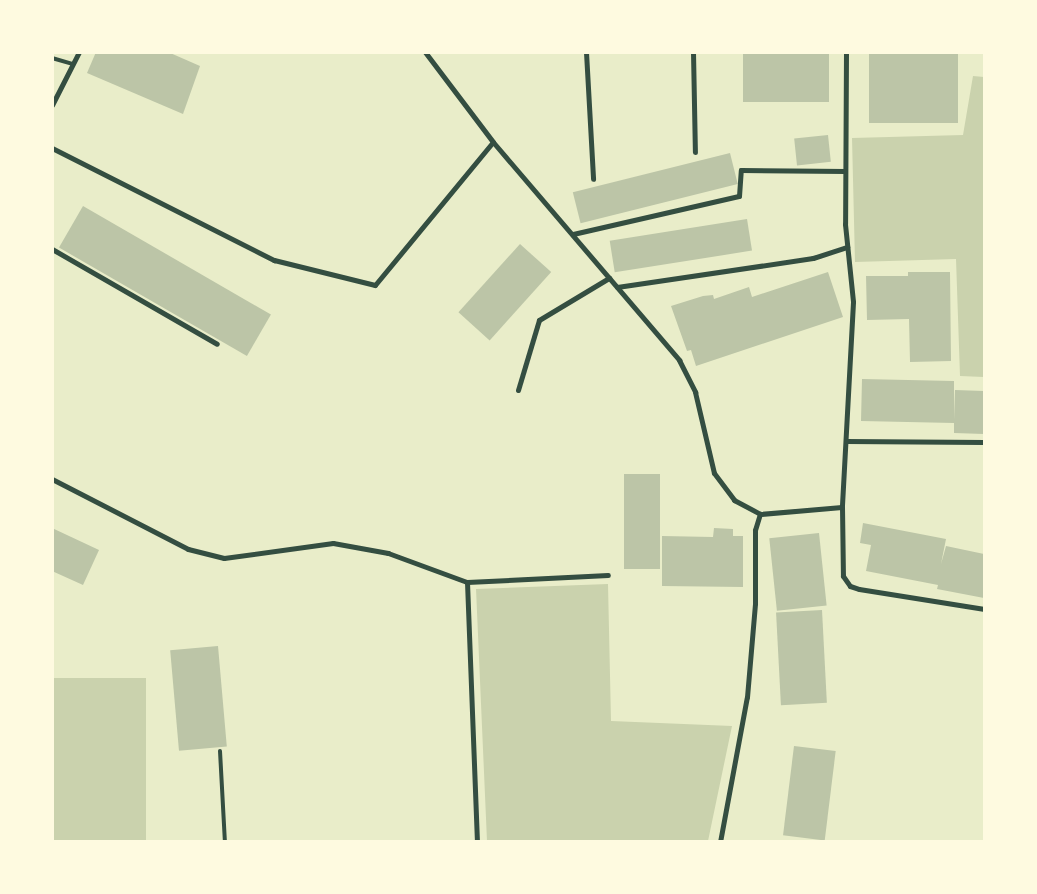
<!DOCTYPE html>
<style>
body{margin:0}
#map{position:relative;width:1037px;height:894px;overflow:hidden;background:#e9edc9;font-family:Quicksand,sans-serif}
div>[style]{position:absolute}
.green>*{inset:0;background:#cad2ad;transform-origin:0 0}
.building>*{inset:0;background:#bcc5a7;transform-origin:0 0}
.service>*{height:4px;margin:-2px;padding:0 2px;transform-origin:2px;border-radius:2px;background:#344e41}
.minor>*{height:5px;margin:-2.5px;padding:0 2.5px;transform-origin:2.5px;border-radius:2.5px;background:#344e41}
span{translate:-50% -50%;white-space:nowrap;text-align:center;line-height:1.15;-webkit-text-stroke:4.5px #fefae0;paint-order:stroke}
.frame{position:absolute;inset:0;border:54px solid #fefae0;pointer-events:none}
</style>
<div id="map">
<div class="green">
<i style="clip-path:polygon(973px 76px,984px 77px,984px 377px,960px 376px,956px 259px,855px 262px,852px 138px,963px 135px)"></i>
<i style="clip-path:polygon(608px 584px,611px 721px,732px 726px,708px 841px,487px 841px,476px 589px)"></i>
<i style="left:53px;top:678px;width:93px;height:163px"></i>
</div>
<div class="building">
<i style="clip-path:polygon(96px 52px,168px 52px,200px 66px,183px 114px,87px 73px)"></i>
<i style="left:743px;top:52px;width:86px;height:50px"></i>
<i style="left:869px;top:52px;width:89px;height:71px"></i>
<i style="left:828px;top:135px;width:27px;height:34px;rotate:84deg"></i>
<i style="left:730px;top:153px;width:32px;height:162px;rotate:76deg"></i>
<i style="left:83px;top:206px;width:217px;height:48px;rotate:30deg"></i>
<i style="left:747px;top:219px;width:32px;height:139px;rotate:81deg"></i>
<i style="left:520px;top:244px;width:42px;height:92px;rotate:42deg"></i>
<i style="clip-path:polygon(828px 272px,843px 317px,696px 366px,691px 350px,687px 351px,671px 306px,703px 296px,713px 295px,714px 299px,749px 287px,752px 297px)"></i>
<i style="clip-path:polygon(908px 272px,950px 272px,951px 361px,910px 362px,909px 319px,867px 320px,866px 276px,908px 276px)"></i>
<i style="clip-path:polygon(862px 379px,954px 381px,954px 420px,955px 390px,984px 391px,984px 434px,954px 433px,954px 423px,861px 421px)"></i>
<i style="left:624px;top:474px;width:36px;height:95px"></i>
<i style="clip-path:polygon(863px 523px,946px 539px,941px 564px,946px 546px,984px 554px,984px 598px,937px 589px,938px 585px,866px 571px,871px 545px,860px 543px)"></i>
<i style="clip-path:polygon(52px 528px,99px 550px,83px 585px,52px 571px)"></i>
<i style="clip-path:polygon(714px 528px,733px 529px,733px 536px,743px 536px,743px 587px,662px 586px,662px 536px,713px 537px)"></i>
<i style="left:819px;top:533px;width:73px;height:50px;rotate:84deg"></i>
<i style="left:822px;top:610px;width:93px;height:46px;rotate:87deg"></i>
<i style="left:218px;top:646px;width:101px;height:48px;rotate:85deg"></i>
<i style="left:794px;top:746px;width:42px;height:90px;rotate:7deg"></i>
</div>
<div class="service">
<i style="left:52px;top:58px;width:22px;rotate:16deg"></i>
<i style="left:220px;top:751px;width:91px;rotate:86.9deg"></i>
</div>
<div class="minor">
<i style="left:425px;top:52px;width:113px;rotate:52.9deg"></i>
<i style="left:493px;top:142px;width:287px;rotate:49.5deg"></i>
<i style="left:679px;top:360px;width:36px;rotate:63deg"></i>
<i style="left:695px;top:392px;width:83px;rotate:76.8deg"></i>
<i style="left:714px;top:473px;width:34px;rotate:53deg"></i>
<i style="left:734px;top:500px;width:30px;rotate:28deg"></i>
<i style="left:586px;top:52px;width:127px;rotate:86.8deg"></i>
<i style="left:693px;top:52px;width:100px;rotate:88.9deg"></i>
<i style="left:846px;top:52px;width:172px;rotate:90.3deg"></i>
<i style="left:845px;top:224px;width:78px;rotate:84.1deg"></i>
<i style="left:853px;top:302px;width:205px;rotate:93.1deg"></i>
<i style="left:842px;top:507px;width:69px;rotate:89.2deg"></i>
<i style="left:843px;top:576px;width:12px;rotate:55deg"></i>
<i style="left:850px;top:586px;width:9px;rotate:18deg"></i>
<i style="left:859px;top:589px;width:127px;rotate:9.1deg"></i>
<i style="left:52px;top:105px;width:59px;rotate:-63deg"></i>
<i style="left:52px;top:148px;width:249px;rotate:26.8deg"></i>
<i style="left:274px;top:260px;width:104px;rotate:13.9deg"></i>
<i style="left:375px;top:285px;width:185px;rotate:-50.5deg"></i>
<i style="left:573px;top:234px;width:170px;rotate:-12.9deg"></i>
<i style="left:739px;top:196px;width:26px;rotate:-86deg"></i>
<i style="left:741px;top:170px;width:104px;rotate:0.6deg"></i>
<i style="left:52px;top:249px;width:190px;rotate:29.9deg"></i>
<i style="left:617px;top:287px;width:198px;rotate:-8.4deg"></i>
<i style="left:813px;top:258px;width:36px;rotate:-18deg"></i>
<i style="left:518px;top:390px;width:73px;rotate:-73.3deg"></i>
<i style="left:539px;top:320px;width:82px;rotate:-31deg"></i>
<i style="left:846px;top:441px;width:138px;rotate:0.4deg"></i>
<i style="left:52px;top:479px;width:153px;rotate:27.2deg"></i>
<i style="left:188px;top:549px;width:37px;rotate:14deg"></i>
<i style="left:224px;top:558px;width:110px;rotate:-7.8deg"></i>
<i style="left:333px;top:543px;width:56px;rotate:10.3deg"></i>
<i style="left:388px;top:553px;width:84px;rotate:20.2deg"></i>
<i style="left:467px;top:582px;width:141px;rotate:-2.8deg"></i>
<i style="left:467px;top:582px;width:260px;rotate:87.8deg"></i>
<i style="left:720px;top:842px;width:147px;rotate:-79.5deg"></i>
<i style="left:747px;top:697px;width:94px;rotate:-85.1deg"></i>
<i style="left:755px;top:603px;width:73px;rotate:-90deg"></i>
<i style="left:755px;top:530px;width:17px;rotate:-73deg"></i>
<i style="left:760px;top:514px;width:82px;rotate:-4.9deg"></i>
</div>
<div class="frame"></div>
</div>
